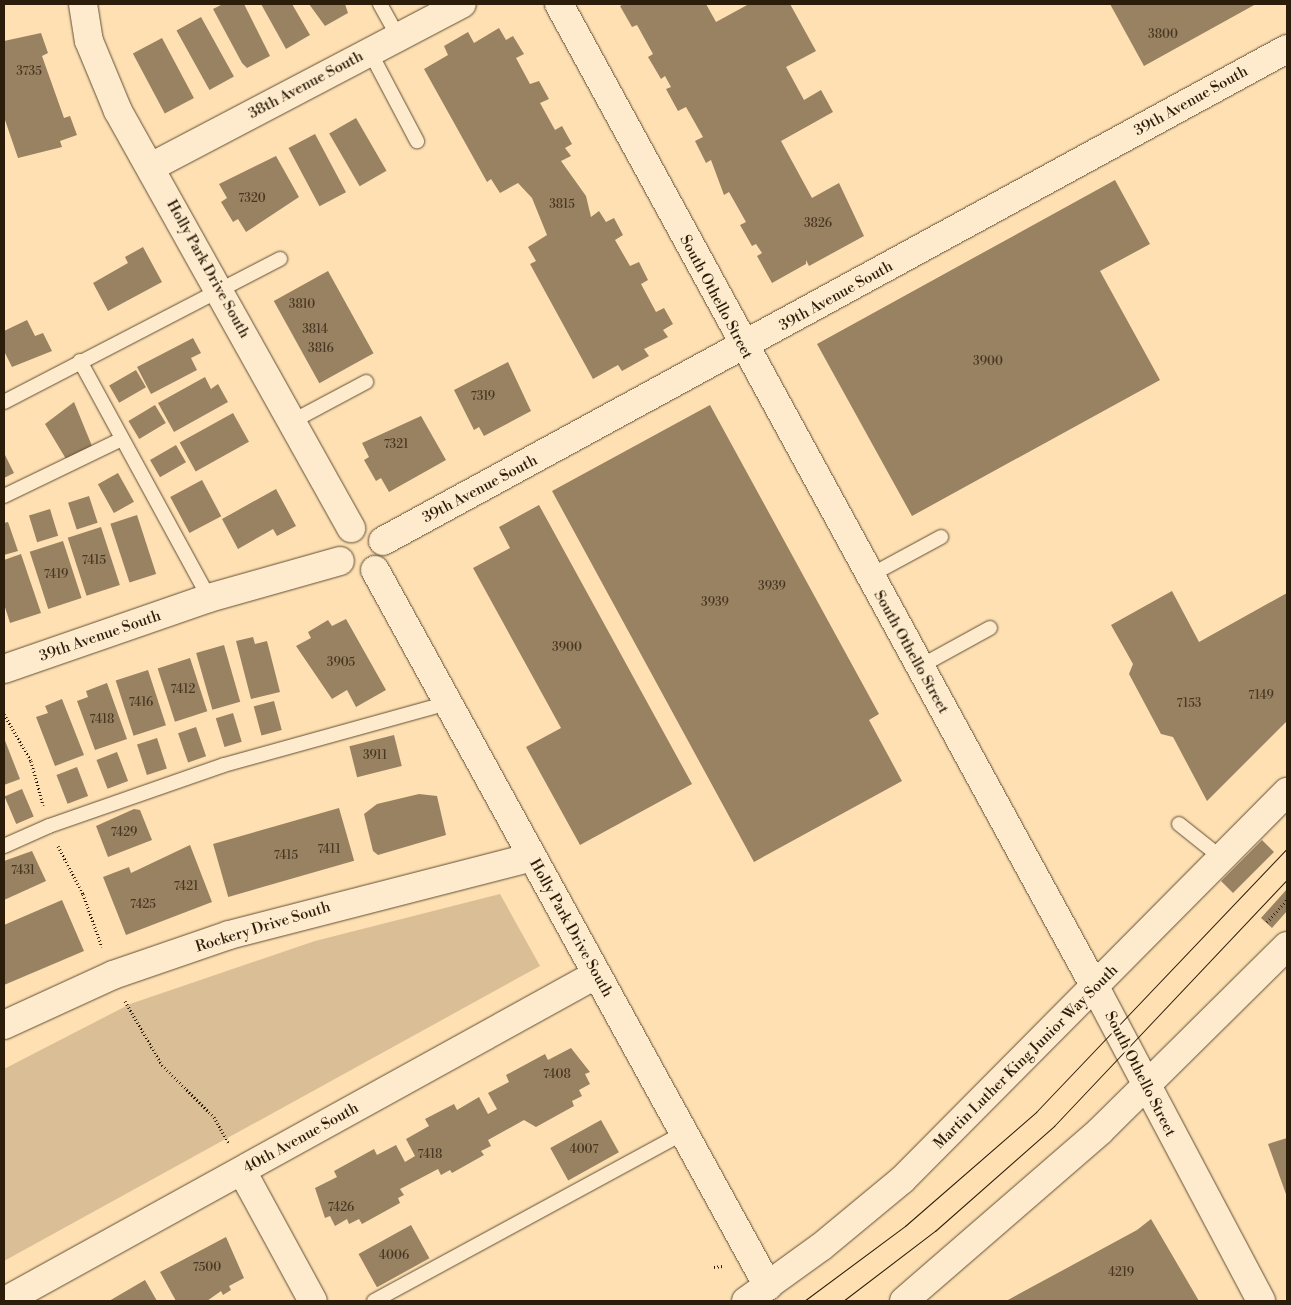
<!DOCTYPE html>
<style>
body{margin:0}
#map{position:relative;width:1291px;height:1305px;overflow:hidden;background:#fee0b2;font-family:"Libre Bodoni",serif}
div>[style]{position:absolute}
.green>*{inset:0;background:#dabf96}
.building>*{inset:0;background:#998262;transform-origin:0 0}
.path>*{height:3px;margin-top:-1.5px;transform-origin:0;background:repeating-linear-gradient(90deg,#2c1d0b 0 1px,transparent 0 3.5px)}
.roads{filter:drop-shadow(0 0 1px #604e35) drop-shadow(0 0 1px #604e35)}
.service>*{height:14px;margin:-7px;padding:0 7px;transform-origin:7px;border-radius:7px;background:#feebcd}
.minor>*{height:28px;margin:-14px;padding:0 14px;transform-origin:14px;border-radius:14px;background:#feebcd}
.tertiary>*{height:28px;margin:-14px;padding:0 14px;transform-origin:14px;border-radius:14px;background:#feebcd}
.secondary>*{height:28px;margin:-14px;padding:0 14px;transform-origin:14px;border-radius:14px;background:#feebcd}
.tram>*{height:1px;margin:-0.5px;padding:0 0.5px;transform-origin:0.5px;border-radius:0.5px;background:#2c1d0b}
span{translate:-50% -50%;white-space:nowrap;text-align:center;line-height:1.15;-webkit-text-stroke:5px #feebcd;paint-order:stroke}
.number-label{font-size:12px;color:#473621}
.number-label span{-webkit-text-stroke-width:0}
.street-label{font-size:15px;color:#2c1d0b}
.frame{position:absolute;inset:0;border:5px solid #2c1d0b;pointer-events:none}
</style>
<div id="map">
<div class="green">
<i style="clip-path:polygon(500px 894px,540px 966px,4px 1261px,4px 1069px,130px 1004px,315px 941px)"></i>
</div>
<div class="building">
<i style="clip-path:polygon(223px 4px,244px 4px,270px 56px,247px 68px,242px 63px,213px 9px)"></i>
<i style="clip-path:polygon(261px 4px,292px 4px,310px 35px,286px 49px)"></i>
<i style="clip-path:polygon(309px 4px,345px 4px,348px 13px,325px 26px)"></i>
<i style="clip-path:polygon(624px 4px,706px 4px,716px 22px,749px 4px,790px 4px,816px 51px,786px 67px,804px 100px,821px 90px,833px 112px,781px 141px,812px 198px,839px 183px,864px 236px,809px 266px,806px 260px,806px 264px,772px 283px,757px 256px,762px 253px,756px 244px,752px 246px,740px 225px,746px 222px,729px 192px,724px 195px,711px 160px,706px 163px,695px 141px,703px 137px,686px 107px,678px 111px,666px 89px,671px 87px,665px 76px,661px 79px,648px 57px,653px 54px,637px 25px,632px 27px,620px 6px)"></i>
<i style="clip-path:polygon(1110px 4px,1256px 4px,1144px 66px)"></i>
<i style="left:201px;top:17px;width:68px;height:28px;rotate:61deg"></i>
<i style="clip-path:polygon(499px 28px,506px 40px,513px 36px,524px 54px,516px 58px,530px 84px,539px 81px,549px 99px,540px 103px,555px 130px,562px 126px,572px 144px,565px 148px,571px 156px,561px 161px,586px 196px,591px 217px,599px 211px,606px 222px,614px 218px,623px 235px,615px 240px,630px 266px,639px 262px,648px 280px,641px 284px,656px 312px,664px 308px,673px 324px,663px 330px,668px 337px,644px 349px,649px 356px,622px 371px,618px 365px,593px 379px,530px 264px,536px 261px,528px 247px,547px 235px,532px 198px,518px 183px,500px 193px,491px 179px,487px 182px,424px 69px,448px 55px,444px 46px,468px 32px,474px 43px)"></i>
<i style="clip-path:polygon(41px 33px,48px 53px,42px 56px,64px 118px,70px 116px,77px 135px,60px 141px,62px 147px,18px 158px,4px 117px,4px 41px)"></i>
<i style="left:162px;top:38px;width:68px;height:33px;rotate:62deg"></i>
<i style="left:356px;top:118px;width:61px;height:31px;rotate:60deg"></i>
<i style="left:315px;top:134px;width:66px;height:30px;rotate:62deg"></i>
<i style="clip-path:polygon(276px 156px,299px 197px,246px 232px,238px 219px,233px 222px,221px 202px,227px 198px,219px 184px)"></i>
<i style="clip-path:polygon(1115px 180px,1150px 244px,1100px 271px,1160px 380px,912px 516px,817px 344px)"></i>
<i style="clip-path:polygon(143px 247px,162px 282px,108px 311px,93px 283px,128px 263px,125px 257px)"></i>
<i style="left:328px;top:271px;width:94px;height:62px;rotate:61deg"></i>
<i style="clip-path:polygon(27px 320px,35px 336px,43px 333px,52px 351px,12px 367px,4px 351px,4px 331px)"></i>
<i style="clip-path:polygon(193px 338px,201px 353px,191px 358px,197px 370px,151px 394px,137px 367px)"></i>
<i style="clip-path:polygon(508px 362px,531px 411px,484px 436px,479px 427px,474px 430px,454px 390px)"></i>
<i style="left:136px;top:370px;width:20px;height:31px;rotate:60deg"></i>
<i style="clip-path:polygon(205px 377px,211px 389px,218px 384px,228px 402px,174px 432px,158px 403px)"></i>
<i style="clip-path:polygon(74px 402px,92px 446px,66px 459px,45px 424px)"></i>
<i style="left:155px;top:405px;width:21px;height:31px;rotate:59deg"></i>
<i style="clip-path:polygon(710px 405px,879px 714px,869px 720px,902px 781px,754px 862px,552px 491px)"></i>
<i style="left:233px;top:413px;width:33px;height:61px;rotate:61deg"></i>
<i style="clip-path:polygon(421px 416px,446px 460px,389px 492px,381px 478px,376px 481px,364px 460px,369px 457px,362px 443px)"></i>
<i style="left:176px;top:445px;width:20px;height:30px;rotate:60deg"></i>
<i style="clip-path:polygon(4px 453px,14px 473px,4px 478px)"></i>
<i style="left:118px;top:473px;width:33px;height:23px;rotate:61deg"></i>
<i style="left:202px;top:480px;width:41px;height:36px;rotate:62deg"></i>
<i style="clip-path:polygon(276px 489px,296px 526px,277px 536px,273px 529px,238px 549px,222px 519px)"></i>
<i style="left:89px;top:496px;width:28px;height:22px;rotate:72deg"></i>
<i style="clip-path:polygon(539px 505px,692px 784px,580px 845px,526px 747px,561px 728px,473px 568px,510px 548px,499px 527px)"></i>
<i style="left:50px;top:509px;width:28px;height:22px;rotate:73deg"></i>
<i style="left:137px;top:515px;width:62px;height:28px;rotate:72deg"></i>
<i style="clip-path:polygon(8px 522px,18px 551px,4px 555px,4px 523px)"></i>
<i style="left:101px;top:527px;width:61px;height:35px;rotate:72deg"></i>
<i style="left:63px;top:541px;width:60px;height:35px;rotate:72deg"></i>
<i style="clip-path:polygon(21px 554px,41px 613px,10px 623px,4px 604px,4px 560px)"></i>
<i style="clip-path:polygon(1172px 591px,1199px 642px,1287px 593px,1287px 721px,1207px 801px,1173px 737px,1161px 734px,1129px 674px,1133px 664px,1111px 625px)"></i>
<i style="clip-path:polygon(346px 619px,386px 690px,356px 707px,347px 690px,332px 699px,296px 646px,311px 638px,308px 632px,328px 620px,332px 626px)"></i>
<i style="clip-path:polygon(253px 637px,255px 644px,267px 641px,280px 692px,251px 699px,236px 641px)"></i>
<i style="left:224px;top:645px;width:59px;height:29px;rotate:74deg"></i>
<i style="left:190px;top:658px;width:56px;height:34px;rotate:72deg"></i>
<i style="left:148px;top:670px;width:58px;height:34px;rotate:72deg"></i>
<i style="clip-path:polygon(107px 683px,127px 739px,95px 750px,77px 701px,88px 697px,86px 691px)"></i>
<i style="clip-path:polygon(62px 699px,84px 755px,55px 766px,36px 717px,48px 713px,45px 706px)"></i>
<i style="left:274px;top:701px;width:30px;height:21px;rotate:75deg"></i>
<i style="left:233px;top:713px;width:30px;height:18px;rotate:73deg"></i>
<i style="left:196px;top:727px;width:31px;height:19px;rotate:71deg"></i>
<i style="left:394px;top:735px;width:32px;height:46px;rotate:76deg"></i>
<i style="clip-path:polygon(4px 738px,20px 779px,4px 785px)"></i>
<i style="left:157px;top:738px;width:32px;height:21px;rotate:72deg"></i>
<i style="left:117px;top:752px;width:31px;height:22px;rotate:69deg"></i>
<i style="left:77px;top:767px;width:31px;height:22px;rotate:69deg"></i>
<i style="left:22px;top:789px;width:30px;height:19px;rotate:67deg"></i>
<i style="clip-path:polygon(419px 794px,437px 796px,446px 835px,378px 855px,373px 851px,364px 814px,377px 804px)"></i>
<i style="left:339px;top:808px;width:55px;height:131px;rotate:74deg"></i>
<i style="clip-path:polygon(134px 809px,140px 810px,152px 840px,108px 857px,96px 826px)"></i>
<i style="left:1262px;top:840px;width:17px;height:58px;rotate:45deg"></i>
<i style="clip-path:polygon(190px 845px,212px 902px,126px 935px,103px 877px,129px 867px,131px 873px)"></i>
<i style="clip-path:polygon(32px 851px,46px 881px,4px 900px,4px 861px)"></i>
<i style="clip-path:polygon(1287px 889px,1287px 911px,1272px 928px,1261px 918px)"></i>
<i style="clip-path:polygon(62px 900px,84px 951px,4px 985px,4px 925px)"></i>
<i style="clip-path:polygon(571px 1048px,590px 1072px,585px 1074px,590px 1084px,579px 1090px,582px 1096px,572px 1101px,574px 1106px,536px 1127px,524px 1120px,488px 1140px,491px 1146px,481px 1151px,484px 1155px,452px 1173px,450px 1170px,441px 1175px,438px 1169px,400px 1189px,404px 1195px,398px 1198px,400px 1203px,362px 1224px,359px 1219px,349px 1224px,347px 1219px,335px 1226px,330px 1216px,325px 1218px,315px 1188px,337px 1177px,334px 1171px,374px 1149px,377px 1155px,396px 1145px,405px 1162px,415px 1156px,406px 1139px,429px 1126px,425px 1119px,454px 1104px,457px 1110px,479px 1097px,488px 1114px,497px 1109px,488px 1093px,509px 1082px,506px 1075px,545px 1054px,548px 1060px)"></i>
<i style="left:601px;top:1120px;width:37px;height:58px;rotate:61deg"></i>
<i style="clip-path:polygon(1287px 1138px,1287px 1197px,1268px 1144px)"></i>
<i style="clip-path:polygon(1151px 1219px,1199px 1301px,1006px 1301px,1137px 1230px)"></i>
<i style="left:411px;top:1225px;width:38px;height:60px;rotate:61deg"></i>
<i style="clip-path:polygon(226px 1237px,244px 1278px,229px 1286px,231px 1290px,223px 1295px,221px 1291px,207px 1301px,176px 1301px,160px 1272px)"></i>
<i style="clip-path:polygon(145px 1280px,157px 1301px,109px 1301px)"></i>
</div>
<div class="path">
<i style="left:4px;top:714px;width:54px;rotate:60.1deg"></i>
<i style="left:31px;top:761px;width:46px;rotate:74.7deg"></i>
<i style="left:58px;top:846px;width:54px;rotate:62.5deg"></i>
<i style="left:83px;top:894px;width:56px;rotate:70.3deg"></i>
<i style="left:1267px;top:922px;width:30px;rotate:-48deg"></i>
<i style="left:125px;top:1001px;width:74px;rotate:60deg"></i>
<i style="left:162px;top:1065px;width:74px;rotate:45deg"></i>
<i style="left:214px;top:1117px;width:29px;rotate:61deg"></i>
<i style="left:714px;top:1267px;width:9px;rotate:-6deg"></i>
</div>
<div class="roads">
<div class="service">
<i style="left:380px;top:4px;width:37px;rotate:61deg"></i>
<i style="left:370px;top:52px;width:101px;rotate:62.2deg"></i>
<i style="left:80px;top:361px;width:270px;rotate:61.4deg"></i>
<i style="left:4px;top:402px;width:311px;rotate:-27.4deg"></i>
<i style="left:293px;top:421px;width:83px;rotate:-28.1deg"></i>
<i style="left:4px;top:496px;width:131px;rotate:-25.8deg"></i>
<i style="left:869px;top:576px;width:82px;rotate:-28.4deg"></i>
<i style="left:919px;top:667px;width:81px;rotate:-28.8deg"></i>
<i style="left:1179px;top:824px;width:56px;rotate:38.5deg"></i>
<i style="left:4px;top:846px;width:49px;rotate:-24deg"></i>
<i style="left:49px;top:826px;width:185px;rotate:-19.2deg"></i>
<i style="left:224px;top:765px;width:231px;rotate:-15.5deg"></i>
<i style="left:374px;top:1301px;width:350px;rotate:-28.5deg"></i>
</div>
<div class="minor">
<i style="left:83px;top:4px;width:37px;rotate:81deg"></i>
<i style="left:89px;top:41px;width:76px;rotate:67.5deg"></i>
<i style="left:118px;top:111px;width:478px;rotate:60.8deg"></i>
<i style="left:151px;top:167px;width:351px;rotate:-27.7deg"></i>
<i style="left:383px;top:541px;width:1029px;rotate:-28.56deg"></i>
<i style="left:375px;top:570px;width:817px;rotate:61.24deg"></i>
<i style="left:4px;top:669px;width:217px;rotate:-19.1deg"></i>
<i style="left:209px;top:598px;width:136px;rotate:-15.8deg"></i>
<i style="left:4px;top:1025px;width:120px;rotate:-24.6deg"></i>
<i style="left:113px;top:975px;width:123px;rotate:-19deg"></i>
<i style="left:229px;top:935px;width:313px;rotate:-14.4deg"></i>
<i style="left:242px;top:1171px;width:148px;rotate:61.4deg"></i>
<i style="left:5px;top:1301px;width:676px;rotate:-28.91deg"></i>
</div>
<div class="tertiary">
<i style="left:559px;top:4px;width:1122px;rotate:61.4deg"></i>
<i style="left:1096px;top:989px;width:353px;rotate:62.1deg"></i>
</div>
<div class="secondary">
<i style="left:746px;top:1301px;width:92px;rotate:-35.8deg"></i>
<i style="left:821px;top:1247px;width:105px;rotate:-39.6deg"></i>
<i style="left:902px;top:1180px;width:547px;rotate:-45.22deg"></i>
<i style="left:904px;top:1301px;width:259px;rotate:-40.9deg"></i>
<i style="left:1100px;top:1131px;width:263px;rotate:-44.7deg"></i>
</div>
</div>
<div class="tram">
<i style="left:804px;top:1301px;width:126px;rotate:-36.6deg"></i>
<i style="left:905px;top:1226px;width:174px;rotate:-41deg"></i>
<i style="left:1036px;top:1112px;width:364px;rotate:-46.4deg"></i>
<i style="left:843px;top:1301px;width:116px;rotate:-37.3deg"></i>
<i style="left:935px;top:1231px;width:159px;rotate:-41.4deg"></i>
<i style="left:1054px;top:1126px;width:339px;rotate:-46.6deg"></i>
</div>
<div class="number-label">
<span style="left:1163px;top:35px">3800</span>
<span style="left:29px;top:72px">3735</span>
<span style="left:252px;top:199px">7320</span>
<span style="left:562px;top:205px">3815</span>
<span style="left:818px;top:224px">3826</span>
<span style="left:302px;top:305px">3810</span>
<span style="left:315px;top:330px">3814</span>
<span style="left:321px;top:349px">3816</span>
<span style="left:988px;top:362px">3900</span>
<span style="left:483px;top:397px">7319</span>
<span style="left:396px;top:445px">7321</span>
<span style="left:94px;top:561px">7415</span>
<span style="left:56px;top:575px">7419</span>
<span style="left:772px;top:587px">3939</span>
<span style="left:715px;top:603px">3939</span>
<span style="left:567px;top:648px">3900</span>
<span style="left:341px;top:663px">3905</span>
<span style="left:183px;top:690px">7412</span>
<span style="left:1261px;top:696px">7149</span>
<span style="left:141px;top:703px">7416</span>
<span style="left:1189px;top:704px">7153</span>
<span style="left:102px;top:720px">7418</span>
<span style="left:375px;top:756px">3911</span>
<span style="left:124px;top:833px">7429</span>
<span style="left:329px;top:850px">7411</span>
<span style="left:286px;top:856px">7415</span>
<span style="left:23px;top:871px">7431</span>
<span style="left:186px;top:887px">7421</span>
<span style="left:143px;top:905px">7425</span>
<span style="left:557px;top:1075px">7408</span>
<span style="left:584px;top:1150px">4007</span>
<span style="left:430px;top:1155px">7418</span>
<span style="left:341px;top:1208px">7426</span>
<span style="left:394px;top:1256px">4006</span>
<span style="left:207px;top:1268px">7500</span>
<span style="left:1121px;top:1273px">4219</span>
</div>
<div class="street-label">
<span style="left:306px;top:85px;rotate:-28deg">38th Avenue South</span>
<span style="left:1191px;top:101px;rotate:-29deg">39th Avenue South</span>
<span style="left:208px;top:269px;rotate:61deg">Holly Park Drive South</span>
<span style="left:836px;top:296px;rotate:-29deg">39th Avenue South</span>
<span style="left:716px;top:297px;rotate:62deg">South Othello Street</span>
<span style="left:480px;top:489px;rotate:-28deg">39th Avenue South</span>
<span style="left:100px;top:636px;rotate:-19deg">39th Avenue South</span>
<span style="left:911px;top:652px;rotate:61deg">South Othello Street</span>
<span style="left:263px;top:927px;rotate:-17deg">Rockery Drive South</span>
<span style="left:571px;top:928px;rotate:61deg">Holly Park Drive South</span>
<span style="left:1026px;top:1057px;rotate:-45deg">Martin Luther King Junior Way South</span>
<span style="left:1140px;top:1074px;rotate:63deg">South Othello Street</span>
<span style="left:301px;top:1138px;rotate:-29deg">40th Avenue South</span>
</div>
<div class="frame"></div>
</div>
